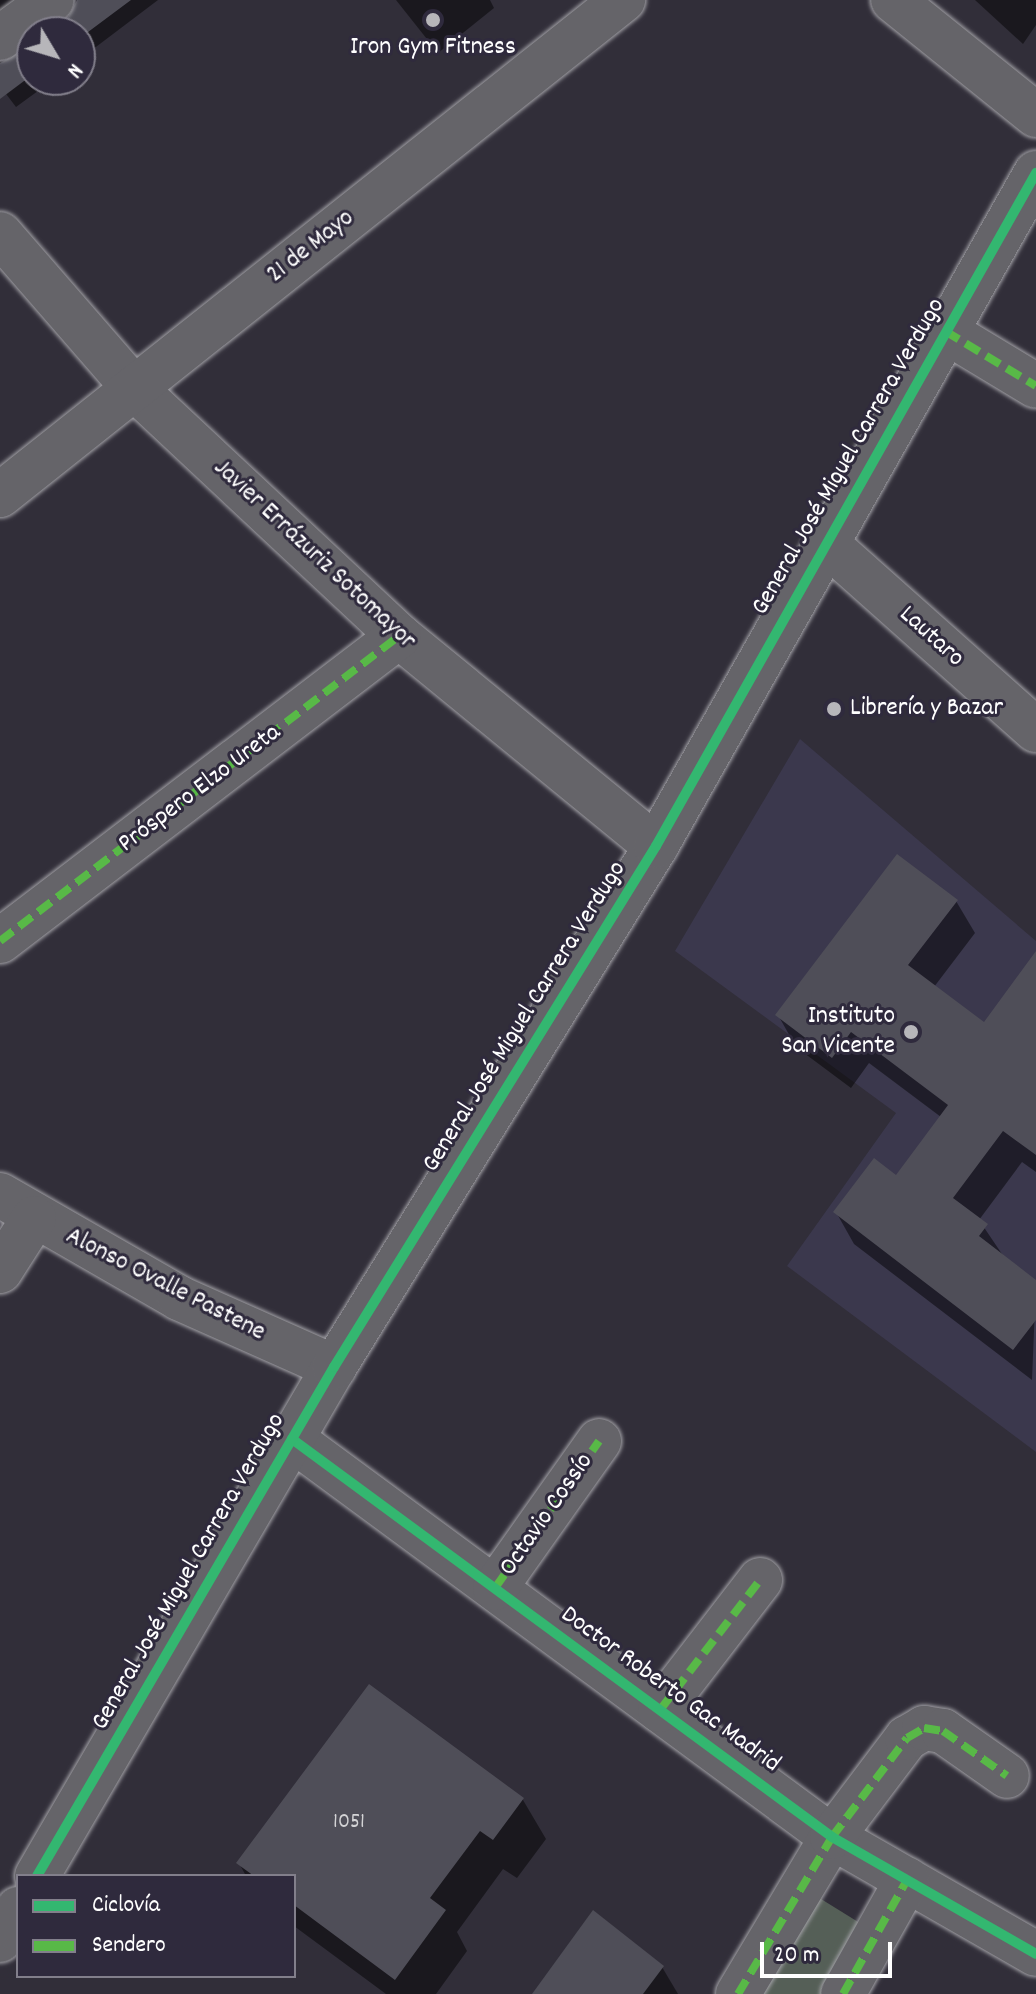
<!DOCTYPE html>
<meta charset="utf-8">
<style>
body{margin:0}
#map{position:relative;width:1036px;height:1994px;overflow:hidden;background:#312e39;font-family:Dekko,sans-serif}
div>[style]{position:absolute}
.built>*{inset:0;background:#3b384d}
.green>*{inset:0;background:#555f57}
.shadow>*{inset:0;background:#0007}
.building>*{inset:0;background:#4f4e58}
.roads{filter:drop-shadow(0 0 2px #a2a1a6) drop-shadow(0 0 2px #a2a1a6)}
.minor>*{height:44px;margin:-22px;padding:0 22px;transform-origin:22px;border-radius:22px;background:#656469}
.tertiary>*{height:44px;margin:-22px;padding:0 22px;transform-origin:22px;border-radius:22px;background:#656469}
.quiet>*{height:8px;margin-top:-4px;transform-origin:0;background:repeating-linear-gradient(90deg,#58b947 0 16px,transparent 0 24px)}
.cycleway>*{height:10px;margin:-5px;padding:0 5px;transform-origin:5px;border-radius:5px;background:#33b770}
.dots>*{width:22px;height:22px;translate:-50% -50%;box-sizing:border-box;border:4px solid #2f2a3d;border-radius:50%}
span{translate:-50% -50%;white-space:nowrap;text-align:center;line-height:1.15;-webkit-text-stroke:6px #2f2a3d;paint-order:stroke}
.number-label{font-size:22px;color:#d3d3d5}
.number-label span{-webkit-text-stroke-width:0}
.poi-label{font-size:26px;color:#fff}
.left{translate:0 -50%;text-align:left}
.right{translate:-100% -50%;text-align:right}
.street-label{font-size:26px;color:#fff}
.legend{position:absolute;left:16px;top:1874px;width:280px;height:104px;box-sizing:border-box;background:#2f2a3d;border:2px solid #827f8b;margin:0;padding:10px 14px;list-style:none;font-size:24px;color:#fff}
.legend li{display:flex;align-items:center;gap:16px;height:40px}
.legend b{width:40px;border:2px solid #827f8b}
.north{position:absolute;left:16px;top:16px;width:80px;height:80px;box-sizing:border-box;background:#2f2a3d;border:2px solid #827f8b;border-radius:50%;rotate:128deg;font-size:22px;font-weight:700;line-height:32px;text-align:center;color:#fff}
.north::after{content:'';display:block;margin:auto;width:28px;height:36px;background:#b7b6ba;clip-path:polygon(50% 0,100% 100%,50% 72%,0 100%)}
.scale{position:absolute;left:760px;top:1942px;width:132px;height:36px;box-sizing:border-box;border:4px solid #fff;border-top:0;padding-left:10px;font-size:24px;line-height:28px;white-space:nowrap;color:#fff;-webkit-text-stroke:6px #2f2a3d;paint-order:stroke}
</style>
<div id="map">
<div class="built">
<i style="clip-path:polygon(800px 739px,1036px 941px,1036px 1452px,787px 1266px,896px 1113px,675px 951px)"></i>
</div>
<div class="green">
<i style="clip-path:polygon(813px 1894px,863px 1925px,824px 1994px,758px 1994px)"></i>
</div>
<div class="shadow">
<i style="clip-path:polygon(0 0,39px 0,0 31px)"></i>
<i style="clip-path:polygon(76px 0,158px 0,80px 59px,80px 32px,51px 32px,77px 12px)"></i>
<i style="clip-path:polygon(396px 0,490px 0,494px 8px,438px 53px)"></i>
<i style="clip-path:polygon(975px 0,1036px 0,1036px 25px,1023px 44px)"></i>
<i style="clip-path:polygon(32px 47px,32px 80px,53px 80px,16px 107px,0 86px,0 62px,16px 60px)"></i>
<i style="clip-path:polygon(956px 901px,975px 933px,934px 987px,984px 1025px,1036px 973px,1036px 1172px,1022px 1162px,979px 1220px,1004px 1257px,1036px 1282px,1032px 1380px,854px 1244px,836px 1212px,896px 1177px,941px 1117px,869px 1063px,851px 1088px,796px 1047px,778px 1015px)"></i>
<i style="clip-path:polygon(369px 1686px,523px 1800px,546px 1839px,517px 1878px,503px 1869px,457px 1932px,467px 1951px,436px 1994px,386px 1994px,294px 1926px,294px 1876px,246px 1876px,239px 1863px)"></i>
<i style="clip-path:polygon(662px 1967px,678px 1994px,534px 1994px)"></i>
</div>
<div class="building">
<i style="clip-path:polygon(77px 0,131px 0,80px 38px,80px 32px,51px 32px,67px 20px)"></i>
<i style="clip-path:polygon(32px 46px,32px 75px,0 99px,0 63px)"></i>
<i style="clip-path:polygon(897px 854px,958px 900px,908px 965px,984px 1022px,1036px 951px,1036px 1155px,1003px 1131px,953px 1198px,988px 1224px,979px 1236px,1036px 1280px,1036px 1320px,1013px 1350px,833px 1212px,874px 1158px,896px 1175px,948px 1105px,851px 1032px,832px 1058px,775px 1015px)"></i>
<i style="clip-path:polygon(369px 1684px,524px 1798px,493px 1840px,480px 1831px,430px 1898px,446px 1910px,395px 1980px,294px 1905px,294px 1876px,254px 1876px,236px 1863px)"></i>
<i style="clip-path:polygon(593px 1910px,664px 1966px,643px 1994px,532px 1994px)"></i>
</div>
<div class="roads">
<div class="minor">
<i style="left:0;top:38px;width:64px;rotate:-36.2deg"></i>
<i style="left:0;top:234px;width:204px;rotate:49deg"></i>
<i style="left:134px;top:388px;width:363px;rotate:43.1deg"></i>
<i style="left:399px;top:636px;width:332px;rotate:39.3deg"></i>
<i style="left:945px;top:331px;width:106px;rotate:31.1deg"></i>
<i style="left:0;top:495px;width:796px;rotate:-38.47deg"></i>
<i style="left:827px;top:544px;width:280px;rotate:41.7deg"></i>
<i style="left:0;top:941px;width:502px;rotate:-37.39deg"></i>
<i style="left:0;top:1195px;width:207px;rotate:29.9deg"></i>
<i style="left:179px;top:1298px;width:170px;rotate:24deg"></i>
<i style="left:0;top:1271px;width:63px;rotate:-57.3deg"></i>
<i style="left:292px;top:1439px;width:671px;rotate:36.39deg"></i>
<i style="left:832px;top:1837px;width:235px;rotate:29.8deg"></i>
<i style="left:495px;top:1588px;width:180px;rotate:-54.7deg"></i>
<i style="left:660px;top:1710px;width:164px;rotate:-52.4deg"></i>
<i style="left:738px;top:1994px;width:183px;rotate:-59.1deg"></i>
<i style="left:832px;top:1837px;width:124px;rotate:-52.9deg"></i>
<i style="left:907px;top:1738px;width:20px;rotate:-30deg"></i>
<i style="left:924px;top:1728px;width:19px;rotate:9deg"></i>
<i style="left:943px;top:1731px;width:78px;rotate:35.1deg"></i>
<i style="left:843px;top:1994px;width:131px;rotate:-60.7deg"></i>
</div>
<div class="tertiary">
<i style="left:893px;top:0;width:184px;rotate:38.8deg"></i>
<i style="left:37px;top:1876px;width:589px;rotate:-59.74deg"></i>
<i style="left:334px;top:1367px;width:612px;rotate:-58.28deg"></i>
<i style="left:656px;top:846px;width:773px;rotate:-60.55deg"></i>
<i style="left:0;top:1940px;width:36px;rotate:-60deg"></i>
</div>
</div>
<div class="quiet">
<i style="left:945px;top:331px;width:106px;rotate:31.1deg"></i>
<i style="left:0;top:941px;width:502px;rotate:-37.39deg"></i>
<i style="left:495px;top:1588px;width:180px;rotate:-54.7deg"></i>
<i style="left:660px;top:1710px;width:164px;rotate:-52.4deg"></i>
<i style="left:738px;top:1994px;width:183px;rotate:-59.1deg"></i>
<i style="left:832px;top:1837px;width:124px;rotate:-52.9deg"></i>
<i style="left:907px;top:1738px;width:20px;rotate:-30deg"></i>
<i style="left:924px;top:1728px;width:19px;rotate:9deg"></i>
<i style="left:943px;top:1731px;width:78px;rotate:35.1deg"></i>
<i style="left:843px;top:1994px;width:131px;rotate:-60.7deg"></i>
</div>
<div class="cycleway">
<i style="left:292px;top:1439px;width:671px;rotate:36.39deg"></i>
<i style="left:832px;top:1837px;width:235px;rotate:29.8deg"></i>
<i style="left:37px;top:1876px;width:589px;rotate:-59.74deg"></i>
<i style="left:334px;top:1367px;width:612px;rotate:-58.28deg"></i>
<i style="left:656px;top:846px;width:773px;rotate:-60.55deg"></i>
</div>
<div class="dots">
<i style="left:433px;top:20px;background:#b7b6ba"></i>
<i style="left:834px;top:709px;background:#b7b6ba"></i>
<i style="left:911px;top:1032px;background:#b7b6ba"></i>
</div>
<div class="number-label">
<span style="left:349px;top:1823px">1051</span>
</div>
<div class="poi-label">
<span style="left:433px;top:48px">Iron Gym Fitness</span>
<span class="left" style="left:850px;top:709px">Librería y Bazar</span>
<span class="right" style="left:895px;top:1032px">Instituto<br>San Vicente</span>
</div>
<div class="street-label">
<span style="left:311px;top:247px;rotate:-38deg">21 de Mayo</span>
<span style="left:849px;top:457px;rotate:-60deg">General José Miguel Carrera Verdugo</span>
<span style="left:314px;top:555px;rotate:43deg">Javier Errázuriz Sotomayor</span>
<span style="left:931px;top:637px;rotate:42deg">Lautaro</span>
<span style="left:200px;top:789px;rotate:-37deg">Próspero Elzo Ureta</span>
<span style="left:525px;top:1017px;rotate:-58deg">General José Miguel Carrera Verdugo</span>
<span style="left:165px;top:1285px;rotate:27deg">Alonso Ovalle Pastene</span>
<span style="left:547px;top:1515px;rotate:-55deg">Octavio Cossío</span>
<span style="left:189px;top:1572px;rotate:-60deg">General José Miguel Carrera Verdugo</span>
<span style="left:670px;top:1690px;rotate:36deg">Doctor Roberto Gac Madrid</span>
</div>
<ul class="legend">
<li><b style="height:10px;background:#33b770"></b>Ciclovía</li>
<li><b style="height:10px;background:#58b947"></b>Sendero</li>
</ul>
<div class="north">N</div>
<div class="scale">20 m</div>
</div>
